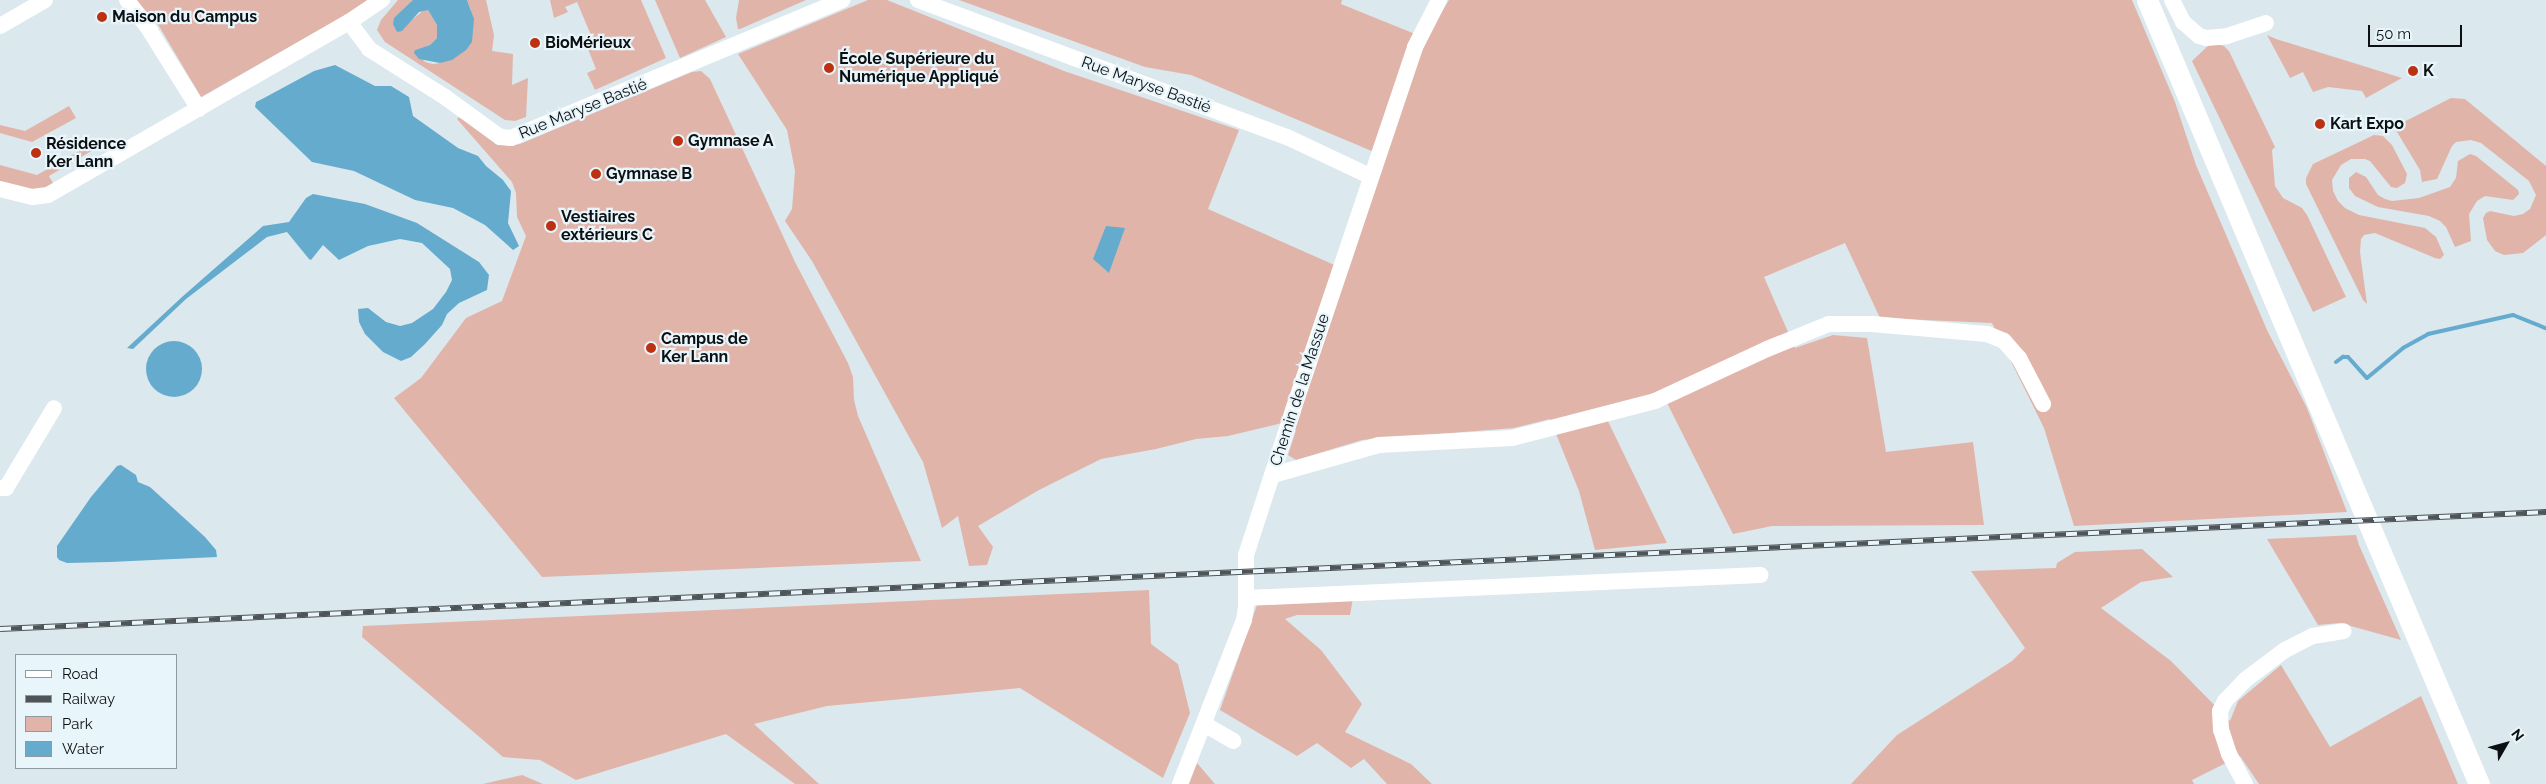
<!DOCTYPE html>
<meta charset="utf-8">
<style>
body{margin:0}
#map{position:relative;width:2546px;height:784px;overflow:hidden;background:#dbe8ee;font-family:Raleway,sans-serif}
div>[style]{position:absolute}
.green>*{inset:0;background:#e1b4a9}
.water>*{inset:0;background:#65abcd}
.round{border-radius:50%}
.stream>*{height:4px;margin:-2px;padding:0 2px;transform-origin:2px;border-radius:2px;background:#65abcd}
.minor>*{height:16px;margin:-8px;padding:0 8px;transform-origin:8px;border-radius:8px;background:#fff}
.major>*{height:21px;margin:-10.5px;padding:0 10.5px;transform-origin:10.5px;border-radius:10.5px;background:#fff}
.rail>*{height:5.5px;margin-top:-2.75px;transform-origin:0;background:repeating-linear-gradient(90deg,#e8f5fb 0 11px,#4e5458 0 22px);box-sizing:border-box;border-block:1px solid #4e5458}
.dots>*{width:14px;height:14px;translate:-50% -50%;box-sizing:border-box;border:2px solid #e8f5fb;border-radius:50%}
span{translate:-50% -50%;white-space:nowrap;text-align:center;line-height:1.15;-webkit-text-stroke:4.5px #e8f5fb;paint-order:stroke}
.poi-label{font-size:16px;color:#0c1012;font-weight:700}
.left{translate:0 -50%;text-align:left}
.street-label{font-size:16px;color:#0c1012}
.legend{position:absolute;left:15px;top:654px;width:162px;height:115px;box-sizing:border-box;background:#e8f5fb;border:1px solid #90999e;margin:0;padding:6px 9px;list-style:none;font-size:15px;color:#0c1012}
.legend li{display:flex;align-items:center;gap:10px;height:25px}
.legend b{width:25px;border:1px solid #90999e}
.north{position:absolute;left:2481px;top:719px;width:50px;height:50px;-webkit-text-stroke:4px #e8f5fb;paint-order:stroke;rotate:52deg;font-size:14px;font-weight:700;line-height:20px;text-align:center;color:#0c1012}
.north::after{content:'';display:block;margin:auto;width:18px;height:22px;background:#0c1012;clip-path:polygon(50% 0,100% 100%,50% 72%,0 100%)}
.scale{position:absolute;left:2368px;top:25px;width:94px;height:22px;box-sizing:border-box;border:2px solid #0c1012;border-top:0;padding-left:6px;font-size:15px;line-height:18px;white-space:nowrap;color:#0c1012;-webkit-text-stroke:4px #e8f5fb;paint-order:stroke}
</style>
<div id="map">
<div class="green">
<i style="clip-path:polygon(135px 0,372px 0,201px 97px,156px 21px)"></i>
<i style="clip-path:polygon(398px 0,413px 0,410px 3px,409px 22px,424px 10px,428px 10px,437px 25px,437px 38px,430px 45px,415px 50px,425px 62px,433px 64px,440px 63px,472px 42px,471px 10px,467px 0,486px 0,494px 35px,492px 51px,513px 54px,512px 85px,528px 78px,526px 117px,515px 121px,505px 120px,385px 42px,377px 30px,381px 20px)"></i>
<i style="clip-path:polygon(550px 0,641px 0,666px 58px,595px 90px,587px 73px,596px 69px,586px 44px,593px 40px,577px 2px,565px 7px,568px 12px,554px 18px)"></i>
<i style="clip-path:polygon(655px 0,705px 0,726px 37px,680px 58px)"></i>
<i style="clip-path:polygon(739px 0,806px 0,740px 29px,738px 29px,736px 18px)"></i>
<i style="clip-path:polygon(868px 0,887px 0,1064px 71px,1239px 130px,1208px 209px,1348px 271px,1386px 157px,1191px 75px,1145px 67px,959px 0,1342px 0,1341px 4px,1425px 38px,1449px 0,2132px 0,2175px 102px,2196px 165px,2267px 330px,2307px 408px,2347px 512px,2074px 526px,2044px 428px,1992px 323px,1880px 318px,1845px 243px,1764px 277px,1795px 348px,1833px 335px,1867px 338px,1886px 452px,1973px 442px,1984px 525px,1772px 526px,1733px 534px,1662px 393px,1602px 409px,1667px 543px,1595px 550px,1579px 491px,1550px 419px,1514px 428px,1362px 440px,1296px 460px,1288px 455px,1296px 430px,1282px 423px,1228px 436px,1196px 439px,1156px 449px,1101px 459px,1039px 490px,978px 526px,993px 547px,987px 565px,969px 566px,958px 516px,942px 528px,923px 462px,812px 261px,785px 221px,792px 209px,795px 171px,787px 130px,738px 54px)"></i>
<i style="clip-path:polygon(2267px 35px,2276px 39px,2402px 78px,2366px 98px,2362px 91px,2328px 87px,2313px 92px,2303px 72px,2290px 78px)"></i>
<i style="clip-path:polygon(2211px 43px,2224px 46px,2229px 51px,2275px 147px,2272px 150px,2275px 186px,2283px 198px,2302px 208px,2307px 215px,2346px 297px,2313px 312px,2192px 61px)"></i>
<i style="clip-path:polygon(701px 71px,710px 79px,796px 264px,848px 363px,853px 377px,854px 400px,858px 416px,921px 561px,542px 577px,394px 398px,421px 378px,466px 318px,502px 301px,526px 236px,517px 217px,516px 193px,512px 182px,457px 119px,459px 117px,511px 145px,520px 144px,692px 72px)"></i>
<i style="clip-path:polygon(2451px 98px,2465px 99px,2546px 166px,2546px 235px,2523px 253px,2504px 255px,2495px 251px,2487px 240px,2483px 218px,2486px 213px,2490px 211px,2514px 216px,2523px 214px,2530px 209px,2536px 195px,2529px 181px,2481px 143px,2471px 140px,2456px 142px,2452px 146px,2437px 179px,2422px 182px,2420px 170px,2394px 127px)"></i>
<i style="clip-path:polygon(69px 106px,76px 118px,32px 142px,0 133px,0 125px,25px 131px)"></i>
<i style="clip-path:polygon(2374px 135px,2383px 136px,2392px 145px,2407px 174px,2405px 183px,2397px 188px,2391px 187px,2370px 161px,2365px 159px,2351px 159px,2341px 165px,2332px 180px,2333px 191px,2338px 201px,2345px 208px,2359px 215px,2425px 228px,2436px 237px,2444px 255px,2440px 259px,2435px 258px,2375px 233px,2364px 235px,2361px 239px,2360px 252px,2367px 304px,2363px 300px,2306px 184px,2306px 178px,2313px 164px)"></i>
<i style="clip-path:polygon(90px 145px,93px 150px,49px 176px,54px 185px,42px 190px,29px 190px,0 182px,0 165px,37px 175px)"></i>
<i style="clip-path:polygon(2470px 154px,2476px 156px,2518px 190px,2519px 194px,2513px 200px,2485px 196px,2477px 201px,2469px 214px,2471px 241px,2455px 247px,2446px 227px,2440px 221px,2429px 216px,2378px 207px,2355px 196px,2349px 188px,2349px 178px,2356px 172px,2366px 177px,2378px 195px,2385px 199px,2392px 201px,2419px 198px,2450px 187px,2456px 178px,2458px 161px)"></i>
<i style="clip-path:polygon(2356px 535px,2359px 545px,2401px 640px,2340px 623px,2318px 625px,2267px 539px)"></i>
<i style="clip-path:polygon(2142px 549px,2173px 577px,2141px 582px,2101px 608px,2171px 661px,2230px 721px,2238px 701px,2281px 665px,2330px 747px,2421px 696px,2458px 784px,2259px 784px,2240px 756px,2192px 780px,2194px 784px,1851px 784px,1897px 735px,2012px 661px,2025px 648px,1971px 571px,2056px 568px,2057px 563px,2075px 552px)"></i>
<i style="clip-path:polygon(1149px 590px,1151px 644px,1178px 664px,1190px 713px,1163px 778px,1020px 688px,827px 706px,754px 724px,819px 784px,795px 784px,726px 734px,576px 780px,540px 760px,503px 757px,362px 637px,363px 626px)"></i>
<i style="clip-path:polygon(1354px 593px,1350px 615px,1297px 615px,1285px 619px,1321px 650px,1362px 704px,1345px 732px,1411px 764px,1432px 784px,1387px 784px,1364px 759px,1351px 768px,1317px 743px,1297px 756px,1220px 710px,1257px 605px)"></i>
<i style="clip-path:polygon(1197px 763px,1215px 784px,1189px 784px)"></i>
<i style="clip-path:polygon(522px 775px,543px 784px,483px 784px)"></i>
</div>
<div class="water">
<i style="clip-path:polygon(413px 0,467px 0,474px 19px,472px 42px,466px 50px,452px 60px,440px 63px,419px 59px,414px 53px,415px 50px,430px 45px,437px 38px,437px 25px,428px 10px,419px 12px,402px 31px,397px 32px,393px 24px,394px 18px)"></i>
<i style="clip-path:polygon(335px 65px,375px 86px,391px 86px,409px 97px,413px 116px,458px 148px,478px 156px,486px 166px,503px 180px,511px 191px,508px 223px,519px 246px,513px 250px,485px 225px,453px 208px,415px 200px,354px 171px,312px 162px,255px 107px,256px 102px,264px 98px,314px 71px)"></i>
<i style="clip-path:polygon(313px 194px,365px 204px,417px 223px,479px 262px,489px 275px,487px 290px,459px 303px,447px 314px,442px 325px,425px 344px,411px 357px,401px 361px,383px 352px,365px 334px,359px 322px,358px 309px,368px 308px,386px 322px,400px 326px,412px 323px,433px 309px,446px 292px,452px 280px,450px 269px,422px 243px,400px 239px,368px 246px,339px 260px,323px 245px,311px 260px,309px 259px,287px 232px,267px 237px,186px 299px,133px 349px,127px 348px,182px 297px,263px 226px,289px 222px,306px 198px)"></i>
<i style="clip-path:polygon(1106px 226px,1125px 228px,1109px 273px,1093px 259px)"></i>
<i class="round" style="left:146px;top:341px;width:56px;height:56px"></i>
<i style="clip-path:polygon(121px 465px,136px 475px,138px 482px,150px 487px,205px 537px,216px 550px,217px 557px,110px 562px,67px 563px,59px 560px,57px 557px,57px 546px,91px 497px,117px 466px)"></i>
</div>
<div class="stream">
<i style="left:2336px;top:362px;width:9px;rotate:-36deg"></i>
<i style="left:2343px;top:357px;width:5px"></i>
<i style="left:2348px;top:357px;width:28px;rotate:48deg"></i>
<i style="left:2367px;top:378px;width:47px;rotate:-39.8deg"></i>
<i style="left:2403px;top:348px;width:29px;rotate:-29deg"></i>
<i style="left:2428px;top:334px;width:87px;rotate:-12.6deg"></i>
<i style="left:2513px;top:315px;width:35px;rotate:22deg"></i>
</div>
<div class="minor">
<i style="left:127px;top:0;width:39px;rotate:53deg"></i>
<i style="left:150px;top:31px;width:92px;rotate:57.9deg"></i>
<i style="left:918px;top:0;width:394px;rotate:20.4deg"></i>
<i style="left:1287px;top:137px;width:92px;rotate:25.2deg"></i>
<i style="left:2172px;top:0;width:25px;rotate:63deg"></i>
<i style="left:2183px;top:22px;width:21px;rotate:41deg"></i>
<i style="left:2199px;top:36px;width:7px;rotate:16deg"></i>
<i style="left:2206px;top:38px;width:21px;rotate:-5deg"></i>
<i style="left:2227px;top:36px;width:41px;rotate:-18.4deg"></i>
<i style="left:349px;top:22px;width:34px;rotate:53deg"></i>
<i style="left:369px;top:49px;width:90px;rotate:32.3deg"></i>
<i style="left:445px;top:97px;width:68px;rotate:36deg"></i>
<i style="left:500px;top:137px;width:11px;rotate:5deg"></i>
<i style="left:511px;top:138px;width:359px;rotate:-22.6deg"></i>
<i style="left:0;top:26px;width:52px;rotate:-30deg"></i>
<i style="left:0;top:189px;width:33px;rotate:14deg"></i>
<i style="left:32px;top:197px;width:16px;rotate:-7deg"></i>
<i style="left:48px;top:195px;width:347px;rotate:-29.9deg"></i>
<i style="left:349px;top:22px;width:40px;rotate:-34deg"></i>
<i style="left:1273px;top:475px;width:110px;rotate:-15.8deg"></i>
<i style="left:1379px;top:445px;width:133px;rotate:-3deg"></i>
<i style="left:1512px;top:438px;width:148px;rotate:-14.5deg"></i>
<i style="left:1655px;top:401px;width:123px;rotate:-24.9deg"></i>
<i style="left:1767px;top:349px;width:67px;rotate:-22deg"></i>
<i style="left:1829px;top:324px;width:43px"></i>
<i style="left:1872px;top:324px;width:115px;rotate:5deg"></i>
<i style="left:1987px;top:334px;width:18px;rotate:22deg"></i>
<i style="left:2004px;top:341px;width:23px;rotate:49deg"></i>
<i style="left:2019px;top:358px;width:52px;rotate:62.4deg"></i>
<i style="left:0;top:488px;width:6px"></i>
<i style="left:6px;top:488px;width:93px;rotate:-59deg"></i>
<i style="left:1246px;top:598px;width:515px;rotate:-2.56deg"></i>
<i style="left:1204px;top:724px;width:34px;rotate:30deg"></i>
<i style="left:1180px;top:784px;width:176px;rotate:-68.7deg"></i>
<i style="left:1244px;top:620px;width:12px;rotate:-81deg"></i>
<i style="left:1246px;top:608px;width:53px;rotate:-90deg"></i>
<i style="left:1246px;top:555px;width:152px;rotate:-72deg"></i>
<i style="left:1293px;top:410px;width:383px;rotate:-71.4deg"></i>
<i style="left:1415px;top:47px;width:53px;rotate:-62.9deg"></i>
<i style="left:2245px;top:784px;width:34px;rotate:-118deg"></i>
<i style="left:2229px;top:754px;width:25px;rotate:-108deg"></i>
<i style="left:2221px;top:730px;width:19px;rotate:-93deg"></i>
<i style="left:2220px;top:711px;width:11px;rotate:-63deg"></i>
<i style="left:2225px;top:701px;width:29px;rotate:-46deg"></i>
<i style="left:2245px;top:680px;width:50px;rotate:-36.9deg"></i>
<i style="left:2285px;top:650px;width:31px;rotate:-27deg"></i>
<i style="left:2313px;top:636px;width:31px;rotate:-9deg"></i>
</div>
<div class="major">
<i style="left:2147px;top:0;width:851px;rotate:67.05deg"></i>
</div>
<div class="rail">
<i style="left:0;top:629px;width:2549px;rotate:-2.63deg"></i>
</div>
<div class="dots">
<i style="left:102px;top:17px;background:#bc3111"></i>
<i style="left:535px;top:43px;background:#bc3111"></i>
<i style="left:829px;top:68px;background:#bc3111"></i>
<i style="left:2413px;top:71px;background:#bc3111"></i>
<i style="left:2320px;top:124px;background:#bc3111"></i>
<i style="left:678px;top:141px;background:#bc3111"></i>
<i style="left:36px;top:153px;background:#bc3111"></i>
<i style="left:596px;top:174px;background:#bc3111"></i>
<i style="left:551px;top:226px;background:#bc3111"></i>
<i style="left:651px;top:348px;background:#bc3111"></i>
</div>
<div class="poi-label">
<span class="left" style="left:112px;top:17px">Maison du Campus</span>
<span class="left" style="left:545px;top:43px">BioMérieux</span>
<span class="left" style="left:839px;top:68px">École Supérieure du<br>Numérique Appliqué</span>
<span class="left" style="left:2423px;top:71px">K</span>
<span class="left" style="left:2330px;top:124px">Kart Expo</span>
<span class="left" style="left:688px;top:141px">Gymnase A</span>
<span class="left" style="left:46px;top:153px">Résidence<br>Ker Lann</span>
<span class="left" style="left:606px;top:174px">Gymnase B</span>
<span class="left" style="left:561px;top:226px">Vestiaires<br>extérieurs C</span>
<span class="left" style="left:661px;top:348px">Campus de<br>Ker Lann</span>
</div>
<div class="street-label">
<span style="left:1146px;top:85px;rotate:20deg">Rue Maryse Bastié</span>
<span style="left:583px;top:109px;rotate:-22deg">Rue Maryse Bastié</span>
<span style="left:1300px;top:390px;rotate:-72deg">Chemin de la Massue</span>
</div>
<ul class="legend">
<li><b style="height:6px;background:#fff"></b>Road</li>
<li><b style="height:6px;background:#4e5458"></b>Railway</li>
<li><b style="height:14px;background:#e1b4a9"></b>Park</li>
<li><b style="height:14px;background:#65abcd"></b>Water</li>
</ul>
<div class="north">N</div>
<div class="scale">50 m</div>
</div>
